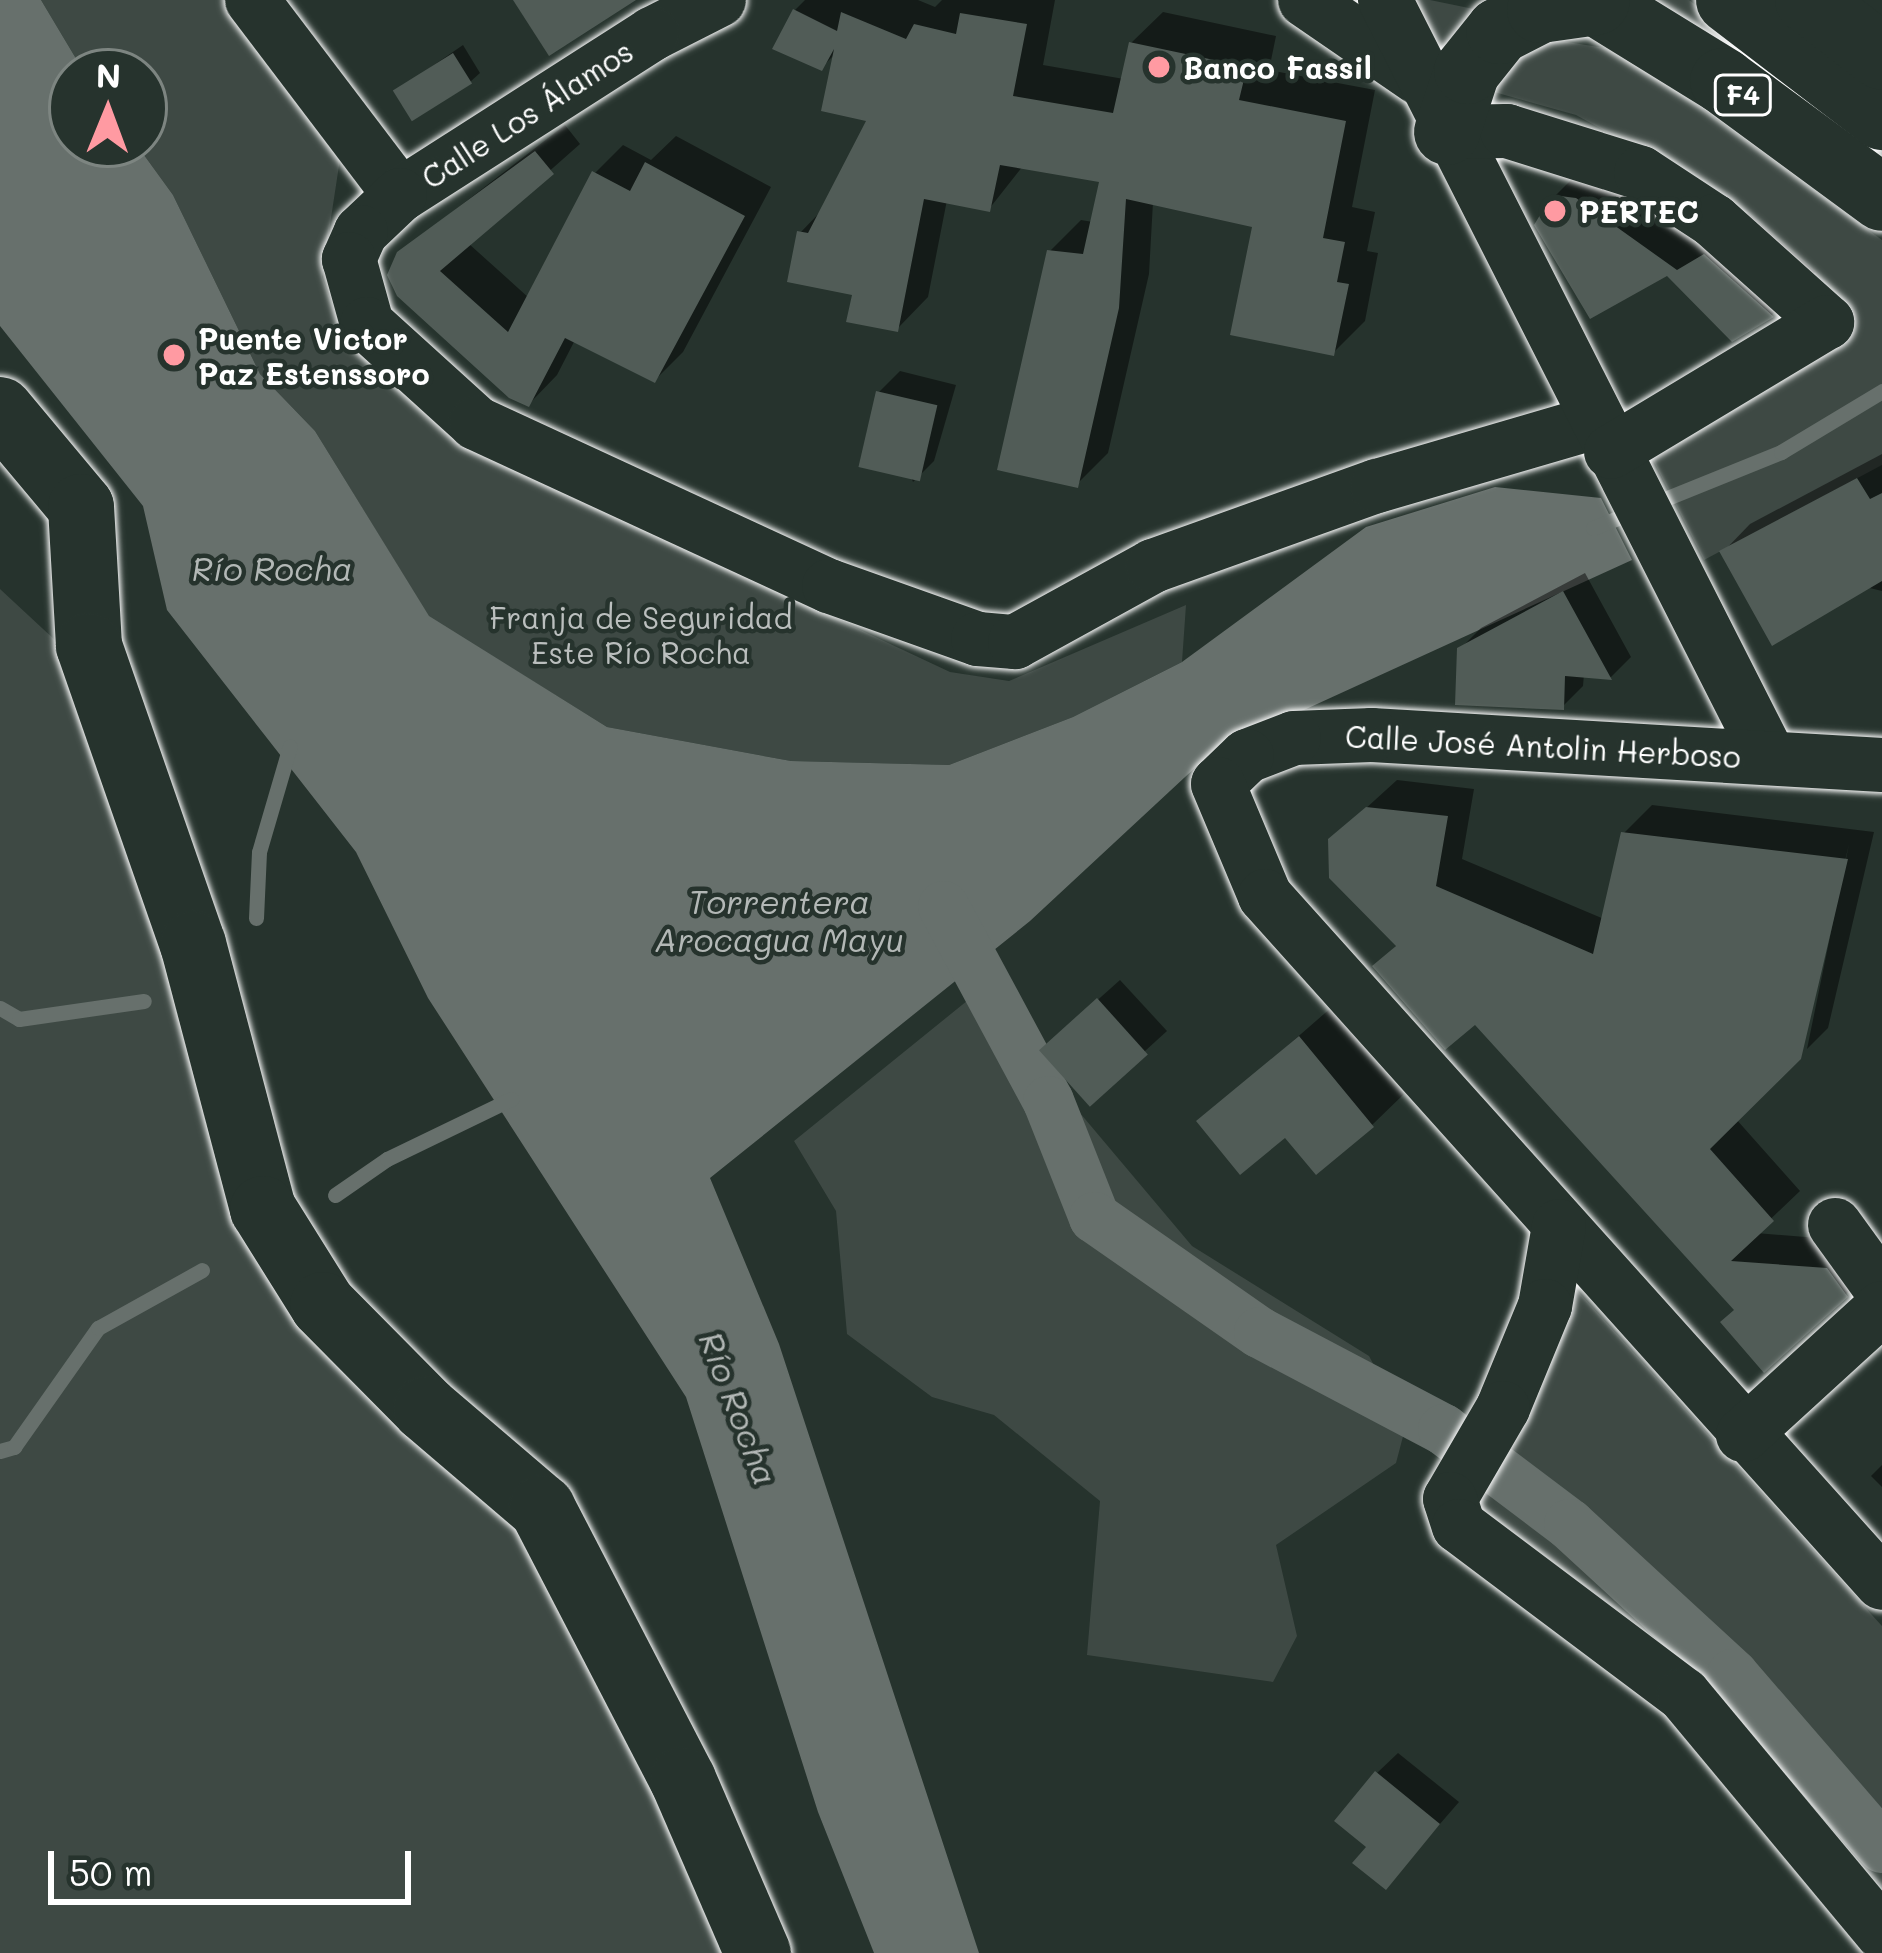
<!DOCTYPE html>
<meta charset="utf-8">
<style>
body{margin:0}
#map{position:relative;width:1882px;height:1953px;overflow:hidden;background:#26332d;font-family:Mali,sans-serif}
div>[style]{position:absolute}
.green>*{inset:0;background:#3e4944}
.water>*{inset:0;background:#67706c}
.shadow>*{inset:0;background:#0007}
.stream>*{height:15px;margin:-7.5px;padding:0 7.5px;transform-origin:7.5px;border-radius:7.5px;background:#67706c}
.canal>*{height:51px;margin:-25.5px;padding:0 25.5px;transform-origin:25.5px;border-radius:25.5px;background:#67706c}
.building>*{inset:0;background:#515c57;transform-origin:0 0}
.roads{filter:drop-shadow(0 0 3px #fff) drop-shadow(0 0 3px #fff)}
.lane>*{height:27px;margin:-13.5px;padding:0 13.5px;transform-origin:13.5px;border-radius:13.5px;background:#26332d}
.street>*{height:54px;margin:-27px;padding:0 27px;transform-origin:27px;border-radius:27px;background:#26332d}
.secondary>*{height:66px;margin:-33px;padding:0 33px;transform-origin:33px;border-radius:33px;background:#26332d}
.highway>*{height:66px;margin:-33px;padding:0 33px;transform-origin:33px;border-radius:33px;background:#26332d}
.dots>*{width:33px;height:33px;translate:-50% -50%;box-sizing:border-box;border:6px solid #26332d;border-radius:50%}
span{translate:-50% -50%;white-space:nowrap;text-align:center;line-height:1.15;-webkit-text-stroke:9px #26332d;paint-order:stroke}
.shield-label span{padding:3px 9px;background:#26332d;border:3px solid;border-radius:9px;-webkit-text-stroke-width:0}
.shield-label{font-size:27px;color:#fff;font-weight:700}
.poi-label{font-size:30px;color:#fff;font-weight:700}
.left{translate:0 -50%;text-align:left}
.street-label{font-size:30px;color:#fff}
.park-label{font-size:30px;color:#bbbfbe}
.water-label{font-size:33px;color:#b3b8b6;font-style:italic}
.north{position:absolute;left:48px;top:48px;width:120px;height:120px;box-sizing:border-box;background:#26332d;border:3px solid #7d8581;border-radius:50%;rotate:1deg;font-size:33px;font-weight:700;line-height:48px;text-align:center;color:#fff}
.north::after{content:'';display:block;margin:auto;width:42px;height:54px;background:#ff9aa2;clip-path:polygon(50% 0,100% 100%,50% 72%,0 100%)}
.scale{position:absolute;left:48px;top:1851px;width:363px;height:54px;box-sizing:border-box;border:6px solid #fff;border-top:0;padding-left:15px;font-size:36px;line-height:42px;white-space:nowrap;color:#fff;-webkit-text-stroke:9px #26332d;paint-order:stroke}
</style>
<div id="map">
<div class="green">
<i style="clip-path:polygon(41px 0,234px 0,340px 159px,322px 277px,344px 337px,490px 456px,950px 672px,1009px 681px,1186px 605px,1182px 662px,1073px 717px,949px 765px,791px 761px,607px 727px,429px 617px,315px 431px,260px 374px,173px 195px,136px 144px,144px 144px,144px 72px,84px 72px)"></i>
<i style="clip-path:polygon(1409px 0,1430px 0,1498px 14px,1446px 76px)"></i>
<i style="clip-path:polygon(1655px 0,1689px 0,1707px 14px,1697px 31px)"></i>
<i style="clip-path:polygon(1561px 41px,1605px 48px,1654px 74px,1882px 240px,1882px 465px,1704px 560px,1647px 448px,1855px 330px,1707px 187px,1576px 115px,1487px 90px,1534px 43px)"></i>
<i style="clip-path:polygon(0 589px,56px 641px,221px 1118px,519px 1514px,738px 1953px,0 1953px)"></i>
<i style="clip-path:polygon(978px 992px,1192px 1246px,1369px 1356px,1406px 1425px,1396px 1463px,1276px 1545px,1297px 1636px,1273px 1682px,1087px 1655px,1100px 1501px,994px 1415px,932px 1397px,847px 1334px,836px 1211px,794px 1141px)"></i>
<i style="clip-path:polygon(1573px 1286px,1882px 1626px,1882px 1887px,1696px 1668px,1483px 1510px,1476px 1485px)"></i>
</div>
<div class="water">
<i style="clip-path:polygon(0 0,41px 0,84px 72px,72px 72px,72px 144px,136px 144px,173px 195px,260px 374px,315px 431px,429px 616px,607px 727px,791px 761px,949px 765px,1073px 717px,1182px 662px,1366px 527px,1495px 487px,1601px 498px,1632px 560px,1212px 752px,1030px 921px,710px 1178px,779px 1344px,979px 1953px,874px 1953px,818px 1812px,686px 1397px,428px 998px,356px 852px,167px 610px,143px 506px,0 326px)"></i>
</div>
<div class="shadow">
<i style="clip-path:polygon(805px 0,918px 0,935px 7px,942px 0,1055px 0,1043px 65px,1124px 79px,1131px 43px,1163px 12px,1276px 36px,1269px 70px,1375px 90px,1352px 207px,1375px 212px,1367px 251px,1378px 253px,1365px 321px,1333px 353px,1255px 225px,1153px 202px,1149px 274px,1108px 453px,1077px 484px,1049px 252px,1081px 220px,1093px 222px,1102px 180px,1023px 166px,989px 209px,947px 200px,928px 297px,897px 329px,800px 233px,824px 208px,870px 119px,836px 53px,822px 67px,795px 10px)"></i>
<i style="clip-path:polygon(463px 45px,480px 73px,470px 82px,396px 91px)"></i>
<i style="clip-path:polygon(565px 125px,580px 144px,468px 243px,529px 298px,595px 173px,623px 145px,651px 160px,676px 136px,771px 187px,683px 352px,655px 380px,575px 340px,557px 375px,529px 404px,399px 253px)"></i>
<i style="clip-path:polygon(1598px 153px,1721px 229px,1748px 213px,1815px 272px,1772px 315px,1732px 339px,1668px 272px,1554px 197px)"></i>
<i style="clip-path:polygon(900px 371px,956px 385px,934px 461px,913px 482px,879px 392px)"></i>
<i style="clip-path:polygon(1882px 454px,1882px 591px,1723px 552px,1750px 524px)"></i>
<i style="clip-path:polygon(1585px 573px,1631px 657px,1611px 677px,1584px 674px,1583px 686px,1562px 707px,1460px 649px,1481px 628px)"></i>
<i style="clip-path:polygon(1397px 780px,1474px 789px,1462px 859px,1604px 919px,1624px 833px,1652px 805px,1874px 832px,1828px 1028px,1807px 1049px,1849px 844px,1799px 1057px,1736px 1119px,1800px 1191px,1756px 1233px,1855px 1241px,1874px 1267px,1846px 1294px,1737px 1309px,1475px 1020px,1376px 966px,1398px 944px,1331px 840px)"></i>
<i style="clip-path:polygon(1120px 980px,1167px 1031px,1089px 1102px,1064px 1030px)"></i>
<i style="clip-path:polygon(1332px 1007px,1404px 1094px,1372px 1125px,1317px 1171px,1286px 1133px,1201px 1121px)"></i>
<i style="clip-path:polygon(1882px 1465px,1882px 1487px,1871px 1476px)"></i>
<i style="clip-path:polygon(1398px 1753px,1459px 1802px,1386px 1886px,1370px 1846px,1377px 1773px)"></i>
</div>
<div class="stream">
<i style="left:1593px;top:528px;width:203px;rotate:-22deg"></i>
<i style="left:1781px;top:452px;width:118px;rotate:-31.1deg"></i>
<i style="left:256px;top:918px;width:66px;rotate:-87.4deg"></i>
<i style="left:259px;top:852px;width:110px;rotate:-73.7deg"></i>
<i style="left:0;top:1008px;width:22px;rotate:30deg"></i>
<i style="left:19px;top:1019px;width:126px;rotate:-8.2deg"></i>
<i style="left:335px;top:1195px;width:63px;rotate:-34.7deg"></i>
<i style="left:387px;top:1159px;width:138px;rotate:-25.8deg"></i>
<i style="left:0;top:1451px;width:15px;rotate:-16deg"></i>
<i style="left:14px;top:1447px;width:146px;rotate:-54.8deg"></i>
<i style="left:98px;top:1328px;width:119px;rotate:-29.1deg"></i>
</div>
<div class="canal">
<i style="left:943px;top:906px;width:221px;rotate:61.7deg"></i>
<i style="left:1048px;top:1101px;width:125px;rotate:68.4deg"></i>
<i style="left:1094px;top:1217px;width:201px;rotate:34.9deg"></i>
<i style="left:1259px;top:1332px;width:208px;rotate:27.8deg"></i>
<i style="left:1443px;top:1429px;width:158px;rotate:37deg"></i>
<i style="left:1569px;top:1524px;width:222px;rotate:42.6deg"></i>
<i style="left:1732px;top:1674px;width:229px;rotate:49.1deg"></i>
</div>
<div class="building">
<i style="clip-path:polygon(513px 0,636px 0,549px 56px)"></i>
<i style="clip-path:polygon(793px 9px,837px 31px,841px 12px,906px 39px,914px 24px,956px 34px,960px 13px,1027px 24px,1013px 96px,1113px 113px,1129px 42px,1247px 67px,1239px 100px,1346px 121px,1323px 238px,1345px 242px,1337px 282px,1349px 284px,1334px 356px,1230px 335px,1252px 227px,1126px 199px,1119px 308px,1078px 488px,997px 470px,1047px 250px,1083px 254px,1099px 182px,1000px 165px,990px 212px,924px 199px,898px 332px,846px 322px,852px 295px,787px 282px,797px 231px,808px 233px,866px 121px,821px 111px,834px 49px,822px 71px,772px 49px)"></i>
<i style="left:453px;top:53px;width:36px;height:71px;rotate:58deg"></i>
<i style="clip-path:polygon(535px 151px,554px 174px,440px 271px,508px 332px,592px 171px,630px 191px,645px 162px,745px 216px,655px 383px,565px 338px,529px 407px,509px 398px,397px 296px,387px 275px,397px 252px)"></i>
<i style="clip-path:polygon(1552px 195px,1576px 198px,1677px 270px,1704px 254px,1774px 317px,1732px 342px,1667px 276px,1590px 319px,1534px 225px)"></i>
<i style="left:876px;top:391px;width:63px;height:78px;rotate:13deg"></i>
<i style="clip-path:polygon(1857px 478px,1870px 499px,1882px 493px,1882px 581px,1772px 646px,1719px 551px)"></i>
<i style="clip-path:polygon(1563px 591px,1612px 680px,1565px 676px,1564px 710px,1455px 705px,1457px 648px)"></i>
<i style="clip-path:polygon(1366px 807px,1448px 816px,1436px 886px,1593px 954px,1621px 832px,1848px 859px,1801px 1059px,1710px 1149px,1774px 1221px,1731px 1261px,1827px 1268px,1848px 1297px,1764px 1373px,1720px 1322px,1734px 1310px,1475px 1025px,1445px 1050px,1372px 966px,1396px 946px,1329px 878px,1328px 839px)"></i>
<i style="left:1097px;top:998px;width:76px;height:78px;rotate:48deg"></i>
<i style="clip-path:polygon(1299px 1036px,1374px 1127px,1316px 1175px,1285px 1138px,1240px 1175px,1196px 1121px)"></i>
<i style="clip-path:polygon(1375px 1771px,1440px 1824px,1386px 1890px,1352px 1863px,1366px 1847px,1334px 1821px)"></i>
</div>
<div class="roads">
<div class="lane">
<i style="left:1866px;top:0;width:20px;rotate:37deg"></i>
</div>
<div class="street">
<i style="left:252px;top:0;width:245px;rotate:52.8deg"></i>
<i style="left:719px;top:0;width:75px;rotate:153.1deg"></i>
<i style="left:652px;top:34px;width:299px;rotate:147.4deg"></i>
<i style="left:400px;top:195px;width:54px;rotate:136.5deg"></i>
<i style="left:361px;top:232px;width:30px;rotate:114deg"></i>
<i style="left:349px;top:259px;width:67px;rotate:74.5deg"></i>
<i style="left:367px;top:324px;width:147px;rotate:42.2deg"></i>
<i style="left:476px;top:423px;width:389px;rotate:24.8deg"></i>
<i style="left:829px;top:586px;width:158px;rotate:19.6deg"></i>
<i style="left:978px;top:639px;width:37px;rotate:5deg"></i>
<i style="left:1015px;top:642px;width:158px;rotate:-28.8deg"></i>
<i style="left:1153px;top:566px;width:238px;rotate:-19.7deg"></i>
<i style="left:1377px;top:486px;width:228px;rotate:-16.3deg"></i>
<i style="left:1305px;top:0;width:136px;rotate:34.5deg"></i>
<i style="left:1385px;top:0;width:849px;rotate:63.1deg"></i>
<i style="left:1447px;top:132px;width:60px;rotate:-1deg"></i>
<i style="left:1507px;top:131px;width:140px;rotate:17.4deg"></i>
<i style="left:1641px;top:173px;width:87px;rotate:33.3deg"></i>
<i style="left:1714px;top:221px;width:152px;rotate:41.8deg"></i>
<i style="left:1827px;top:322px;width:252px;rotate:149deg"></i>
<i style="left:1882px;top:765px;width:511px;rotate:-176.63deg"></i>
<i style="left:1372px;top:735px;width:78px;rotate:177.8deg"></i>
<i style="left:1294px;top:738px;width:50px;rotate:159deg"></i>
<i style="left:1247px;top:756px;width:40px;rotate:136deg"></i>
<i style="left:1218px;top:784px;width:121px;rotate:67.2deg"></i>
<i style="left:1265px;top:896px;width:923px;rotate:48.07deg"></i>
<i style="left:1835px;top:1225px;width:80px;rotate:54.1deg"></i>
<i style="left:1559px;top:1226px;width:81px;rotate:99.9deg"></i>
<i style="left:1545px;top:1306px;width:110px;rotate:112.4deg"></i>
<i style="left:1503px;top:1408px;width:105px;rotate:120.2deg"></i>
<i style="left:1450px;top:1499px;width:28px;rotate:72deg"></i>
<i style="left:1459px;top:1526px;width:281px;rotate:36.9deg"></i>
<i style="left:1684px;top:1695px;width:310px;rotate:50.2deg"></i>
<i style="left:1743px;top:1435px;width:188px;rotate:-42.4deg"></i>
</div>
<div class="secondary">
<i style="left:0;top:410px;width:126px;rotate:50.1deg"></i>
<i style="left:81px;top:507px;width:139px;rotate:86.7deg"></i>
<i style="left:89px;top:646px;width:316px;rotate:70.8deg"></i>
<i style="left:193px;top:944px;width:274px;rotate:75.2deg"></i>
<i style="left:263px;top:1209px;width:113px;rotate:58deg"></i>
<i style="left:323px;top:1305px;width:146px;rotate:45.3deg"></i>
<i style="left:426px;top:1409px;width:153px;rotate:40.5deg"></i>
<i style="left:542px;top:1508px;width:306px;rotate:62.6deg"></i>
<i style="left:683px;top:1780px;width:189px;rotate:66.6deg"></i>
</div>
<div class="highway">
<i style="left:1592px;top:0;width:154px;rotate:31.7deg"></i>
<i style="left:1723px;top:81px;width:197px;rotate:36.3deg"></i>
<i style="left:1729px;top:0;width:193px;rotate:37.4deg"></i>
<i style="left:1808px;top:0;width:93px;rotate:37.6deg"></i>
<i style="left:1447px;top:132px;width:64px;rotate:-71.8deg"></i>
<i style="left:1467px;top:71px;width:51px;rotate:-51.3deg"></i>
<i style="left:1499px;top:31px;width:46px;rotate:-27.1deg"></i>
<i style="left:1540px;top:10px;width:57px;rotate:-8.1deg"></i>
</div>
</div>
<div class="dots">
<i style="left:1159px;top:67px;background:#ff9aa2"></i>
<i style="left:1555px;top:211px;background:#ff9aa2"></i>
<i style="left:174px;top:355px;background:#ff9aa2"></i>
</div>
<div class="shield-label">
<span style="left:1743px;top:95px">F4</span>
</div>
<div class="poi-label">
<span class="left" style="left:1183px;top:67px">Banco Fassil</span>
<span class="left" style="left:1579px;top:211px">PERTEC</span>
<span class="left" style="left:198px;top:355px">Puente Victor<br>Paz Estenssoro</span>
</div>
<div class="street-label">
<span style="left:527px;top:114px;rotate:-33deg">Calle Los Álamos</span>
<span style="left:1543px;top:746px;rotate:3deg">Calle José Antolin Herboso</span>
</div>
<div class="park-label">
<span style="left:641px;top:634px">Franja de Seguridad<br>Este Río Rocha</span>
</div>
<div class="water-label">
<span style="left:272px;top:568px">Río Rocha</span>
<span style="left:779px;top:920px">Torrentera<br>Arocagua Mayu</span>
<span style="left:739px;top:1408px;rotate:69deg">Río Rocha</span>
</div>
<div class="north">N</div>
<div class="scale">50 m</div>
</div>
